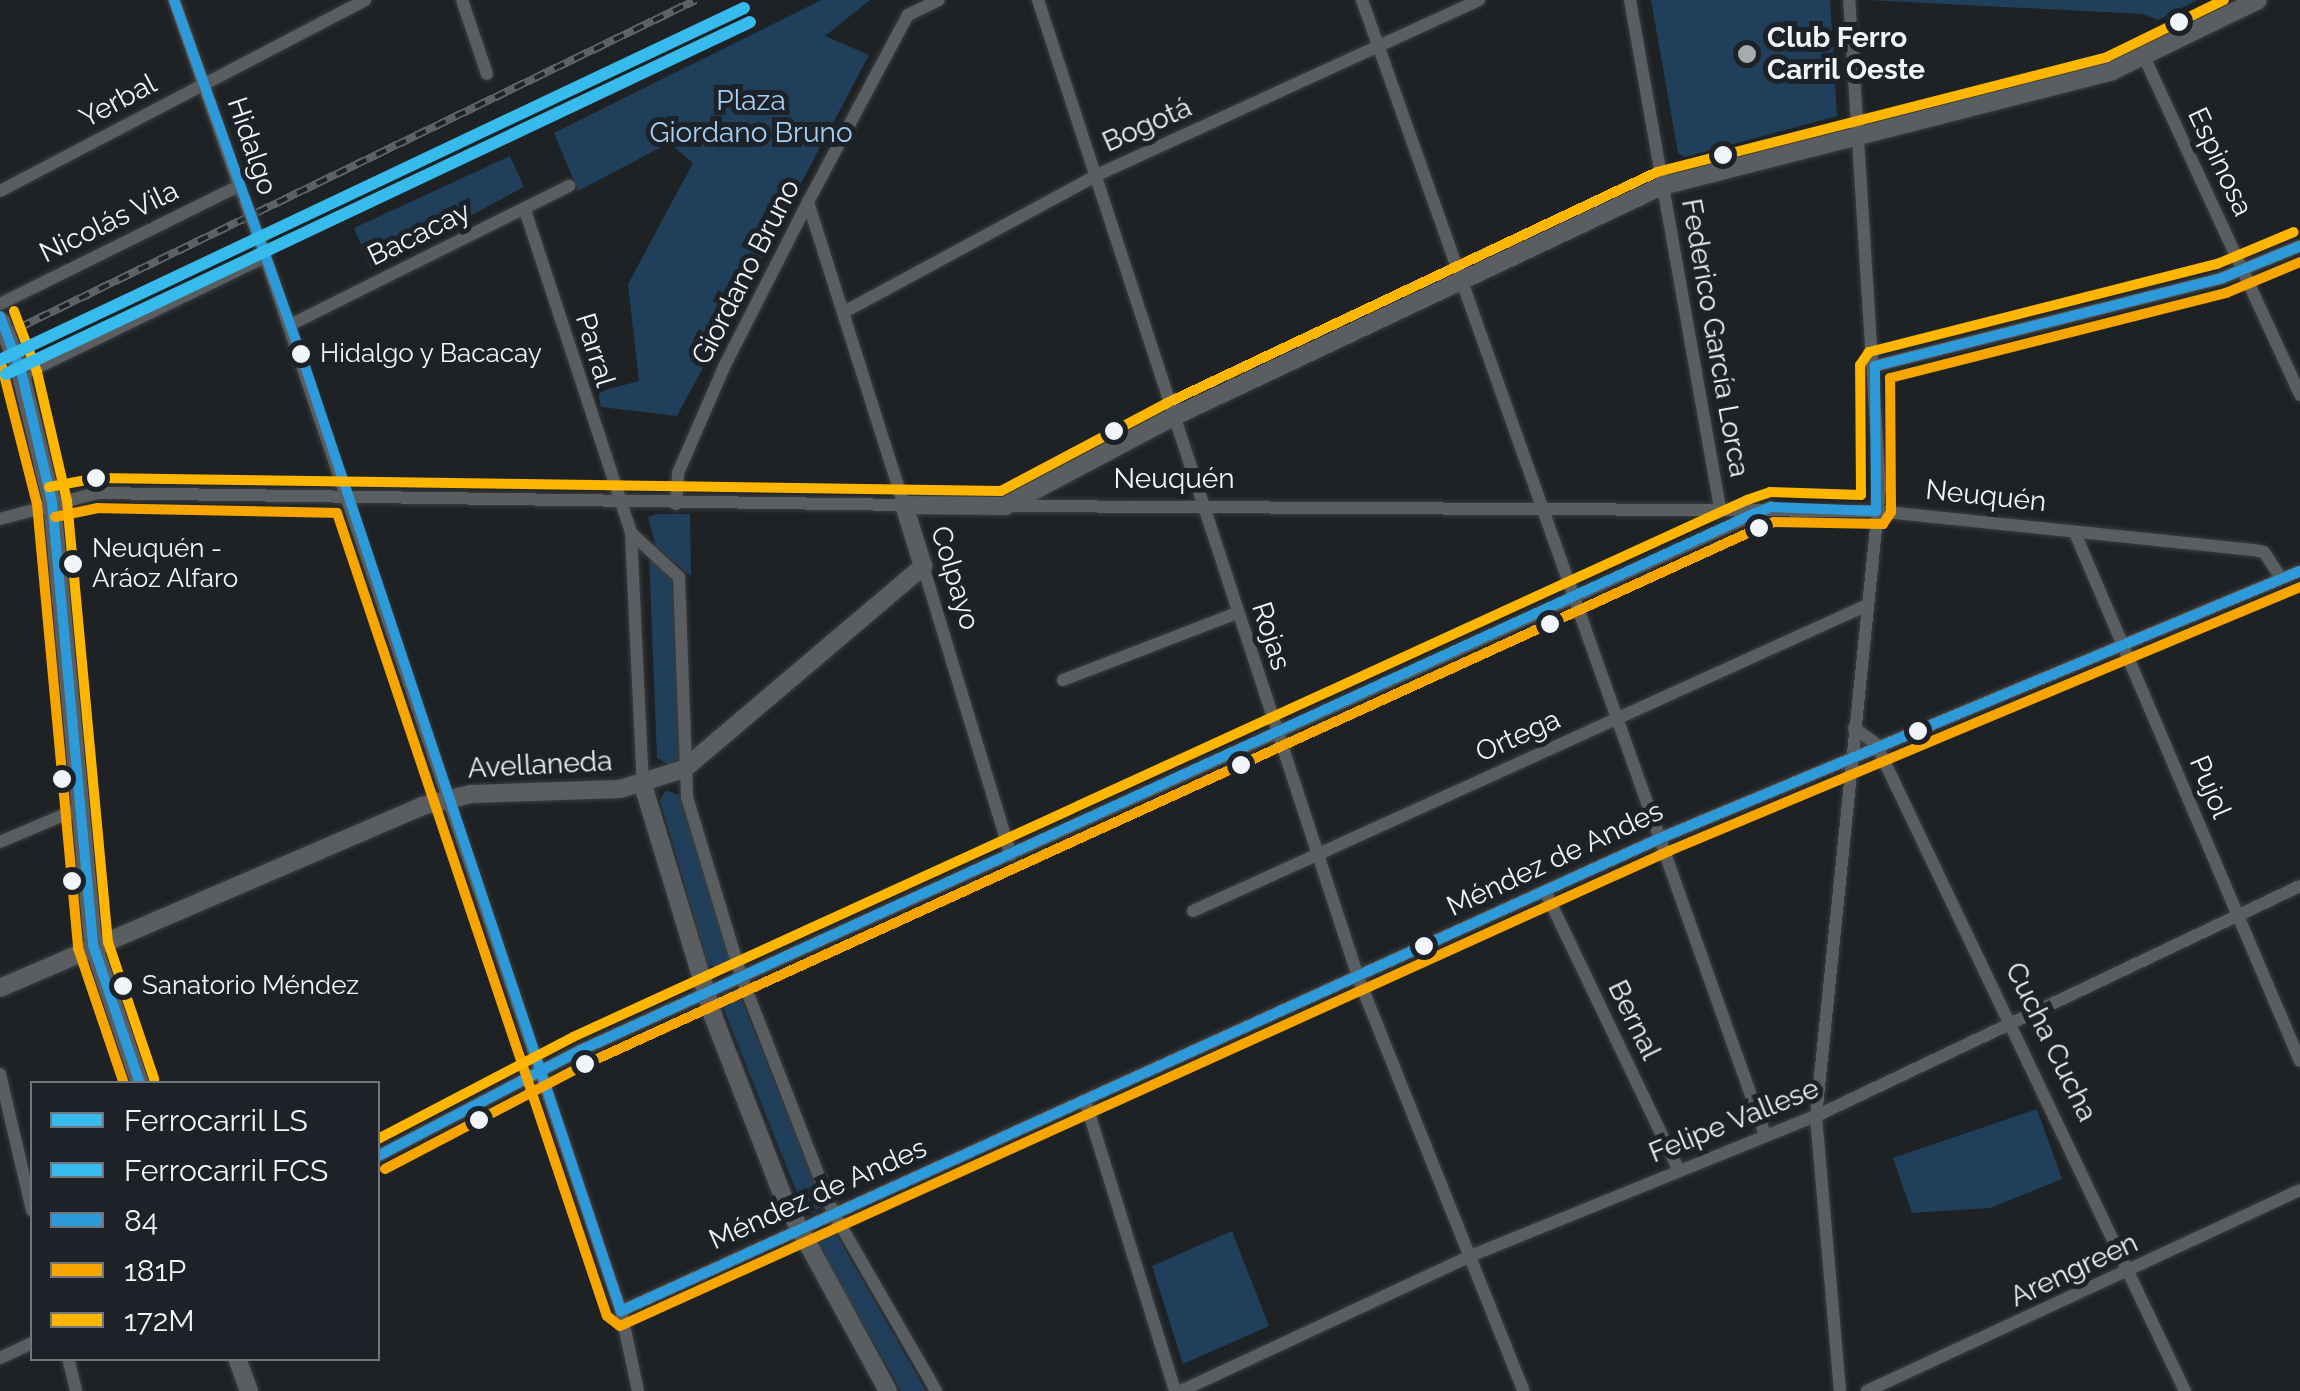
<!DOCTYPE html>
<meta charset="utf-8">
<style>
body{margin:0}
#map{position:relative;width:2300px;height:1391px;overflow:hidden;background:#1f2224;font-family:Raleway,sans-serif}
div>[style]{position:absolute}
.green>*{inset:0;background:#203f5b}
.roads{filter:drop-shadow(0 0 2px #3b3d40) drop-shadow(0 0 2px #3b3d40)}
.street>*{height:12px;margin:-6px;padding:0 6px;transform-origin:6px;border-radius:6px;background:#5a5e60}
.secondary>*{height:18px;margin:-9px;padding:0 9px;transform-origin:9px;border-radius:9px;background:#5a5e60}
.rail>*{height:8px;margin-top:-4px;transform-origin:0;background:repeating-linear-gradient(90deg,#1c2227 0 11px,#5e6061 0 22px);box-sizing:border-box;border-block:2px solid #5e6061}
.bridges{filter:drop-shadow(0 0 2px #3b3d40) drop-shadow(0 0 2px #3b3d40)}
.street-bridge>*{height:12px;margin:-6px;padding:0 6px;transform-origin:6px;border-radius:6px;background:#5a5e60}
.secondary-bridge>*{height:18px;margin:-9px;padding:0 9px;transform-origin:9px;border-radius:9px;background:#5a5e60}
.bus-1>*{height:10px;margin:-5px;padding:0 5px;transform-origin:5px;border-radius:5px;background:#2d9ad9}
.bus-2>*{height:10px;margin:-5px;padding:0 5px;transform-origin:5px;border-radius:5px;background:#f7a600}
.bus-3>*{height:10px;margin:-5px;padding:0 5px;transform-origin:5px;border-radius:5px;background:#feb600}
.rail-1>*{height:12px;margin:-6px;padding:0 6px;transform-origin:6px;border-radius:6px;background:#37bbed}
.rail-2>*{height:12px;margin:-6px;padding:0 6px;transform-origin:6px;border-radius:6px;background:#37bbed}
.dots>*{width:28px;height:28px;translate:-50% -50%;box-sizing:border-box;border:5px solid #1c2227;border-radius:50%}
span{translate:-50% -50%;white-space:nowrap;text-align:center;line-height:1.15;-webkit-text-stroke:10px #1c2227;paint-order:stroke}
.bus-label{font-size:26px;color:#f1f5f9}
.left{translate:0 -50%;text-align:left}
.poi-label{font-size:28px;color:#f1f5f9;font-weight:700}
.street-label{font-size:28px;color:#f1f5f9}
.park-label{font-size:28px;color:#a6cff5}
.legend{position:absolute;left:30px;top:1081px;width:350px;height:280px;box-sizing:border-box;background:#1c2227;border:2px solid #71767b;margin:0;padding:12px 18px;list-style:none;font-size:30px;color:#f1f5f9}
.legend li{display:flex;align-items:center;gap:20px;height:50px}
.legend b{width:50px;border:2px solid #71767b}
</style>
<div id="map">
<div class="green">
<i style="clip-path:polygon(821px 0,870px 0,825px 36px,869px 55px,744px 291px,677px 416px,601px 407px,598px 392px,639px 381px,628px 284px,693px 163px,669px 143px,578px 191px,554px 133px)"></i>
<i style="clip-path:polygon(1651px 0,1830px 0,1837px 116px,1685px 157px,1678px 153px)"></i>
<i style="clip-path:polygon(1868px 0,2197px 0,2158px 20px,2143px 14px)"></i>
<i style="clip-path:polygon(510px 156px,524px 187px,371px 269px,354px 228px)"></i>
<i style="clip-path:polygon(657px 514px,690px 514px,691px 576px,656px 547px,648px 517px)"></i>
<i style="clip-path:polygon(649px 553px,672px 581px,680px 757px,671px 766px,657px 758px)"></i>
<i style="clip-path:polygon(666px 790px,679px 795px,731px 958px,723px 969px,708px 965px,660px 800px)"></i>
<i style="clip-path:polygon(738px 990px,823px 1204px,814px 1213px,804px 1211px,721px 1002px,724px 992px)"></i>
<i style="clip-path:polygon(2037px 1109px,2062px 1179px,1990px 1208px,1912px 1213px,1893px 1158px)"></i>
<i style="clip-path:polygon(1232px 1231px,1269px 1326px,1183px 1364px,1152px 1266px)"></i>
<i style="clip-path:polygon(835px 1232px,926px 1391px,901px 1391px,817px 1245px,818px 1238px)"></i>
</div>
<div class="roads">
<div class="street">
<i style="left:174px;top:0;width:206px;rotate:70.7deg"></i>
<i style="left:462px;top:0;width:78px;rotate:71.3deg"></i>
<i style="left:1038px;top:0;width:1028px;rotate:71.86deg"></i>
<i style="left:1358px;top:977px;width:446px;rotate:68.2deg"></i>
<i style="left:1362px;top:0;width:1201px;rotate:70.45deg"></i>
<i style="left:1630px;top:0;width:516px;rotate:79.95deg"></i>
<i style="left:2145px;top:59px;width:370px;rotate:65.2deg"></i>
<i style="left:0;top:191px;width:412px;rotate:-27.6deg"></i>
<i style="left:525px;top:210px;width:340px;rotate:71.8deg"></i>
<i style="left:631px;top:533px;width:252px;rotate:87.3deg"></i>
<i style="left:261px;top:244px;width:1126px;rotate:71.36deg"></i>
<i style="left:621px;top:1311px;width:82px;rotate:78deg"></i>
<i style="left:0;top:304px;width:267px;rotate:-26.3deg"></i>
<i style="left:844px;top:312px;width:288px;rotate:-28.4deg"></i>
<i style="left:1097px;top:175px;width:420px;rotate:-24.6deg"></i>
<i style="left:290px;top:325px;width:312px;rotate:-26.5deg"></i>
<i style="left:1875px;top:366px;width:358px;rotate:-14.2deg"></i>
<i style="left:2222px;top:278px;width:84px;rotate:-22.3deg"></i>
<i style="left:22px;top:375px;width:270px;rotate:-25.9deg"></i>
<i style="left:676px;top:504px;width:31px;rotate:-86deg"></i>
<i style="left:678px;top:473px;width:116px;rotate:-66.5deg"></i>
<i style="left:724px;top:367px;width:185px;rotate:-63deg"></i>
<i style="left:808px;top:202px;width:212px;rotate:-61.9deg"></i>
<i style="left:908px;top:15px;width:34px;rotate:-26deg"></i>
<i style="left:1008px;top:506px;width:868px;rotate:0.33deg"></i>
<i style="left:1876px;top:511px;width:379px;rotate:5.9deg"></i>
<i style="left:2253px;top:550px;width:11px;rotate:10deg"></i>
<i style="left:2264px;top:552px;width:31px;rotate:57deg"></i>
<i style="left:0;top:519px;width:100px;rotate:-15deg"></i>
<i style="left:97px;top:493px;width:807px;rotate:0.85deg"></i>
<i style="left:904px;top:505px;width:318px;rotate:-107.6deg"></i>
<i style="left:631px;top:533px;width:65px;rotate:42.5deg"></i>
<i style="left:679px;top:577px;width:220px;rotate:87.9deg"></i>
<i style="left:687px;top:797px;width:187px;rotate:73.2deg"></i>
<i style="left:741px;top:976px;width:256px;rotate:68.7deg"></i>
<i style="left:834px;top:1214px;width:204px;rotate:60deg"></i>
<i style="left:2075px;top:533px;width:574px;rotate:66.92deg"></i>
<i style="left:923px;top:566px;width:302px;rotate:73.1deg"></i>
<i style="left:1063px;top:680px;width:186px;rotate:-21.1deg"></i>
<i style="left:1854px;top:728px;width:27px;rotate:36deg"></i>
<i style="left:1876px;top:744px;width:717px;rotate:64.47deg"></i>
<i style="left:0;top:842px;width:85px;rotate:-22.9deg"></i>
<i style="left:1545px;top:891px;width:310px;rotate:64.4deg"></i>
<i style="left:1193px;top:911px;width:738px;rotate:-24.41deg"></i>
<i style="left:0;top:1074px;width:140px;rotate:76.8deg"></i>
<i style="left:1085px;top:1100px;width:305px;rotate:72.8deg"></i>
<i style="left:378px;top:1156px;width:227px;rotate:-27.6deg"></i>
<i style="left:579px;top:1051px;width:1310px;rotate:-24.53deg"></i>
<i style="left:621px;top:1311px;width:1145px;rotate:-24.46deg"></i>
<i style="left:1663px;top:837px;width:690px;rotate:-22.66deg"></i>
<i style="left:0;top:1358px;width:35px;rotate:-25deg"></i>
<i style="left:68px;top:1358px;width:34px;rotate:76deg"></i>
<i style="left:1181px;top:1391px;width:317px;rotate:-25deg"></i>
<i style="left:1468px;top:1257px;width:375px;rotate:-22.1deg"></i>
<i style="left:1816px;top:1116px;width:536px;rotate:-25.42deg"></i>
<i style="left:1840px;top:1391px;width:276px;rotate:-95deg"></i>
<i style="left:1816px;top:1116px;width:630px;rotate:-84.17deg"></i>
<i style="left:1880px;top:489px;width:490px;rotate:-93.6deg"></i>
<i style="left:1867px;top:1391px;width:477px;rotate:-24.9deg"></i>
</div>
<div class="secondary">
<i style="left:19px;top:367px;width:139px;rotate:76.3deg"></i>
<i style="left:52px;top:502px;width:445px;rotate:84.7deg"></i>
<i style="left:93px;top:945px;width:147px;rotate:71.3deg"></i>
<i style="left:643px;top:785px;width:241px;rotate:73.1deg"></i>
<i style="left:713px;top:1016px;width:199px;rotate:68.8deg"></i>
<i style="left:785px;top:1202px;width:215px;rotate:61.4deg"></i>
<i style="left:0;top:988px;width:460px;rotate:-23.3deg"></i>
<i style="left:422px;top:806px;width:50px;rotate:-13.8deg"></i>
<i style="left:471px;top:794px;width:149px;rotate:-1.9deg"></i>
<i style="left:620px;top:789px;width:67px;rotate:-17.4deg"></i>
<i style="left:684px;top:769px;width:314px;rotate:-40.3deg"></i>
<i style="left:923px;top:566px;width:64px;rotate:-107.3deg"></i>
<i style="left:904px;top:505px;width:101px;rotate:0.6deg"></i>
<i style="left:1005px;top:506px;width:190px;rotate:-27.9deg"></i>
<i style="left:1173px;top:417px;width:541px;rotate:-25.29deg"></i>
<i style="left:1662px;top:186px;width:464px;rotate:-14.3deg"></i>
<i style="left:2112px;top:71px;width:162px;rotate:-25.9deg"></i>
<i style="left:237px;top:1358px;width:35px;rotate:70deg"></i>
</div>
</div>
<div class="rail">
<i style="left:0;top:337px;width:773px;rotate:-25.84deg"></i>
</div>
<div class="bridges">
<div class="street-bridge">
<i style="left:245px;top:201px;width:46px;rotate:69.6deg"></i>
</div>
<div class="secondary-bridge">
<i style="left:1px;top:321px;width:49px;rotate:68.6deg"></i>
</div>
</div>
<div class="bus-1">
<i style="left:174px;top:0;width:376px;rotate:70.3deg"></i>
<i style="left:301px;top:354px;width:1009px;rotate:71.51deg"></i>
<i style="left:621px;top:1311px;width:1145px;rotate:-24.46deg"></i>
<i style="left:1663px;top:837px;width:690px;rotate:-22.66deg"></i>
<i style="left:0;top:316px;width:63px;rotate:69.6deg"></i>
<i style="left:22px;top:375px;width:130px;rotate:76.7deg"></i>
<i style="left:52px;top:502px;width:445px;rotate:84.7deg"></i>
<i style="left:93px;top:945px;width:147px;rotate:71.3deg"></i>
<i style="left:378px;top:1156px;width:227px;rotate:-27.6deg"></i>
<i style="left:579px;top:1051px;width:1291px;rotate:-24.58deg"></i>
<i style="left:1753px;top:514px;width:19px;rotate:-21deg"></i>
<i style="left:1771px;top:507px;width:105px;rotate:2.2deg"></i>
<i style="left:1876px;top:511px;width:145px;rotate:-90.4deg"></i>
<i style="left:1875px;top:366px;width:358px;rotate:-14.2deg"></i>
<i style="left:2222px;top:278px;width:84px;rotate:-22.3deg"></i>
</div>
<div class="bus-2">
<i style="left:0;top:359px;width:150px;rotate:75.7deg"></i>
<i style="left:37px;top:504px;width:446px;rotate:84.7deg"></i>
<i style="left:78px;top:948px;width:144px;rotate:71.3deg"></i>
<i style="left:55px;top:517px;width:44px;rotate:-11.8deg"></i>
<i style="left:98px;top:508px;width:239px;rotate:1.2deg"></i>
<i style="left:337px;top:513px;width:847px;rotate:71.42deg"></i>
<i style="left:607px;top:1316px;width:16px;rotate:38deg"></i>
<i style="left:620px;top:1326px;width:1152px;rotate:-24.36deg"></i>
<i style="left:1669px;top:851px;width:684px;rotate:-22.7deg"></i>
<i style="left:385px;top:1169px;width:227px;rotate:-27.6deg"></i>
<i style="left:586px;top:1064px;width:1290px;rotate:-24.56deg"></i>
<i style="left:1759px;top:528px;width:16px;rotate:-22deg"></i>
<i style="left:1774px;top:522px;width:109px;rotate:1.1deg"></i>
<i style="left:1883px;top:524px;width:14px;rotate:-56deg"></i>
<i style="left:1891px;top:512px;width:134px;rotate:-90.4deg"></i>
<i style="left:1890px;top:378px;width:347px;rotate:-14.2deg"></i>
<i style="left:2226px;top:293px;width:80px;rotate:-22.7deg"></i>
</div>
<div class="bus-3">
<i style="left:14px;top:311px;width:65px;rotate:69.3deg"></i>
<i style="left:37px;top:372px;width:132px;rotate:76.9deg"></i>
<i style="left:67px;top:501px;width:443px;rotate:84.7deg"></i>
<i style="left:108px;top:942px;width:145px;rotate:71.4deg"></i>
<i style="left:49px;top:487px;width:49px;rotate:-10.6deg"></i>
<i style="left:97px;top:478px;width:904px;rotate:0.82deg"></i>
<i style="left:1001px;top:491px;width:188px;rotate:-27.9deg"></i>
<i style="left:1167px;top:403px;width:542px;rotate:-25.24deg"></i>
<i style="left:1657px;top:172px;width:464px;rotate:-14.3deg"></i>
<i style="left:2107px;top:57px;width:130px;rotate:-26deg"></i>
<i style="left:378px;top:1139px;width:220px;rotate:-27.6deg"></i>
<i style="left:573px;top:1037px;width:1291px;rotate:-24.58deg"></i>
<i style="left:1747px;top:500px;width:24px;rotate:-19deg"></i>
<i style="left:1770px;top:492px;width:91px;rotate:1.9deg"></i>
<i style="left:1861px;top:495px;width:130px;rotate:-90.4deg"></i>
<i style="left:1860px;top:365px;width:16px;rotate:-55deg"></i>
<i style="left:1869px;top:352px;width:359px;rotate:-14.2deg"></i>
<i style="left:2217px;top:264px;width:83px;rotate:-22.6deg"></i>
</div>
<div class="rail-1">
<i style="left:0;top:360px;width:823px;rotate:-25.32deg"></i>
</div>
<div class="rail-2">
<i style="left:6px;top:374px;width:823px;rotate:-25.32deg"></i>
</div>
<div class="dots">
<i style="left:2179px;top:22px;background:#f1f5f9"></i>
<i style="left:1747px;top:54px;background:#a8abae"></i>
<i style="left:1723px;top:155px;background:#f1f5f9"></i>
<i style="left:301px;top:354px;background:#f1f5f9"></i>
<i style="left:1114px;top:431px;background:#f1f5f9"></i>
<i style="left:96px;top:478px;background:#f1f5f9"></i>
<i style="left:1759px;top:528px;background:#f1f5f9"></i>
<i style="left:73px;top:564px;background:#f1f5f9"></i>
<i style="left:1550px;top:624px;background:#f1f5f9"></i>
<i style="left:1918px;top:731px;background:#f1f5f9"></i>
<i style="left:1241px;top:765px;background:#f1f5f9"></i>
<i style="left:62px;top:779px;background:#f1f5f9"></i>
<i style="left:72px;top:881px;background:#f1f5f9"></i>
<i style="left:1424px;top:946px;background:#f1f5f9"></i>
<i style="left:123px;top:986px;background:#f1f5f9"></i>
<i style="left:585px;top:1064px;background:#f1f5f9"></i>
<i style="left:479px;top:1120px;background:#f1f5f9"></i>
</div>
<div class="bus-label">
<span class="left" style="left:320px;top:354px">Hidalgo y Bacacay</span>
<span class="left" style="left:92px;top:564px">Neuquén -<br>Aráoz Alfaro</span>
<span class="left" style="left:142px;top:986px">Sanatorio Méndez</span>
</div>
<div class="poi-label">
<span class="left" style="left:1767px;top:54px">Club Ferro<br>Carril Oeste</span>
</div>
<div class="street-label">
<span style="left:118px;top:101px;rotate:-28deg">Yerbal</span>
<span style="left:1147px;top:125px;rotate:-24deg">Bogotá</span>
<span style="left:252px;top:146px;rotate:71deg">Hidalgo</span>
<span style="left:2220px;top:162px;rotate:65deg">Espinosa</span>
<span style="left:109px;top:222px;rotate:-26deg">Nicolás Vila</span>
<span style="left:419px;top:234px;rotate:-26deg">Bacacay</span>
<span style="left:746px;top:272px;rotate:-63deg">Giordano Bruno</span>
<span style="left:1715px;top:338px;rotate:80deg">Federico García Lorca</span>
<span style="left:595px;top:350px;rotate:73deg">Parral</span>
<span style="left:1174px;top:479px">Neuquén</span>
<span style="left:1986px;top:496px;rotate:6deg">Neuquén</span>
<span style="left:955px;top:578px;rotate:73deg">Colpayo</span>
<span style="left:1271px;top:636px;rotate:72deg">Rojas</span>
<span style="left:1518px;top:736px;rotate:-24deg">Ortega</span>
<span style="left:540px;top:765px;rotate:-3deg">Avellaneda</span>
<span style="left:2210px;top:787px;rotate:67deg">Pujol</span>
<span style="left:1555px;top:859px;rotate:-25deg">Méndez de Andes</span>
<span style="left:1634px;top:1020px;rotate:64deg">Bernal</span>
<span style="left:2051px;top:1042px;rotate:64deg">Cucha Cucha</span>
<span style="left:1734px;top:1121px;rotate:-22deg">Felipe Vallese</span>
<span style="left:818px;top:1194px;rotate:-24deg">Méndez de Andes</span>
<span style="left:2074px;top:1270px;rotate:-25deg">Arengreen</span>
</div>
<div class="park-label">
<span style="left:751px;top:117px">Plaza<br>Giordano Bruno</span>
</div>
<ul class="legend">
<li><b style="height:12px;background:#37bbed"></b>Ferrocarril LS</li>
<li><b style="height:12px;background:#37bbed"></b>Ferrocarril FCS</li>
<li><b style="height:12px;background:#2d9ad9"></b>84</li>
<li><b style="height:12px;background:#f7a600"></b>181P</li>
<li><b style="height:12px;background:#feb600"></b>172M</li>
</ul>
</div>
